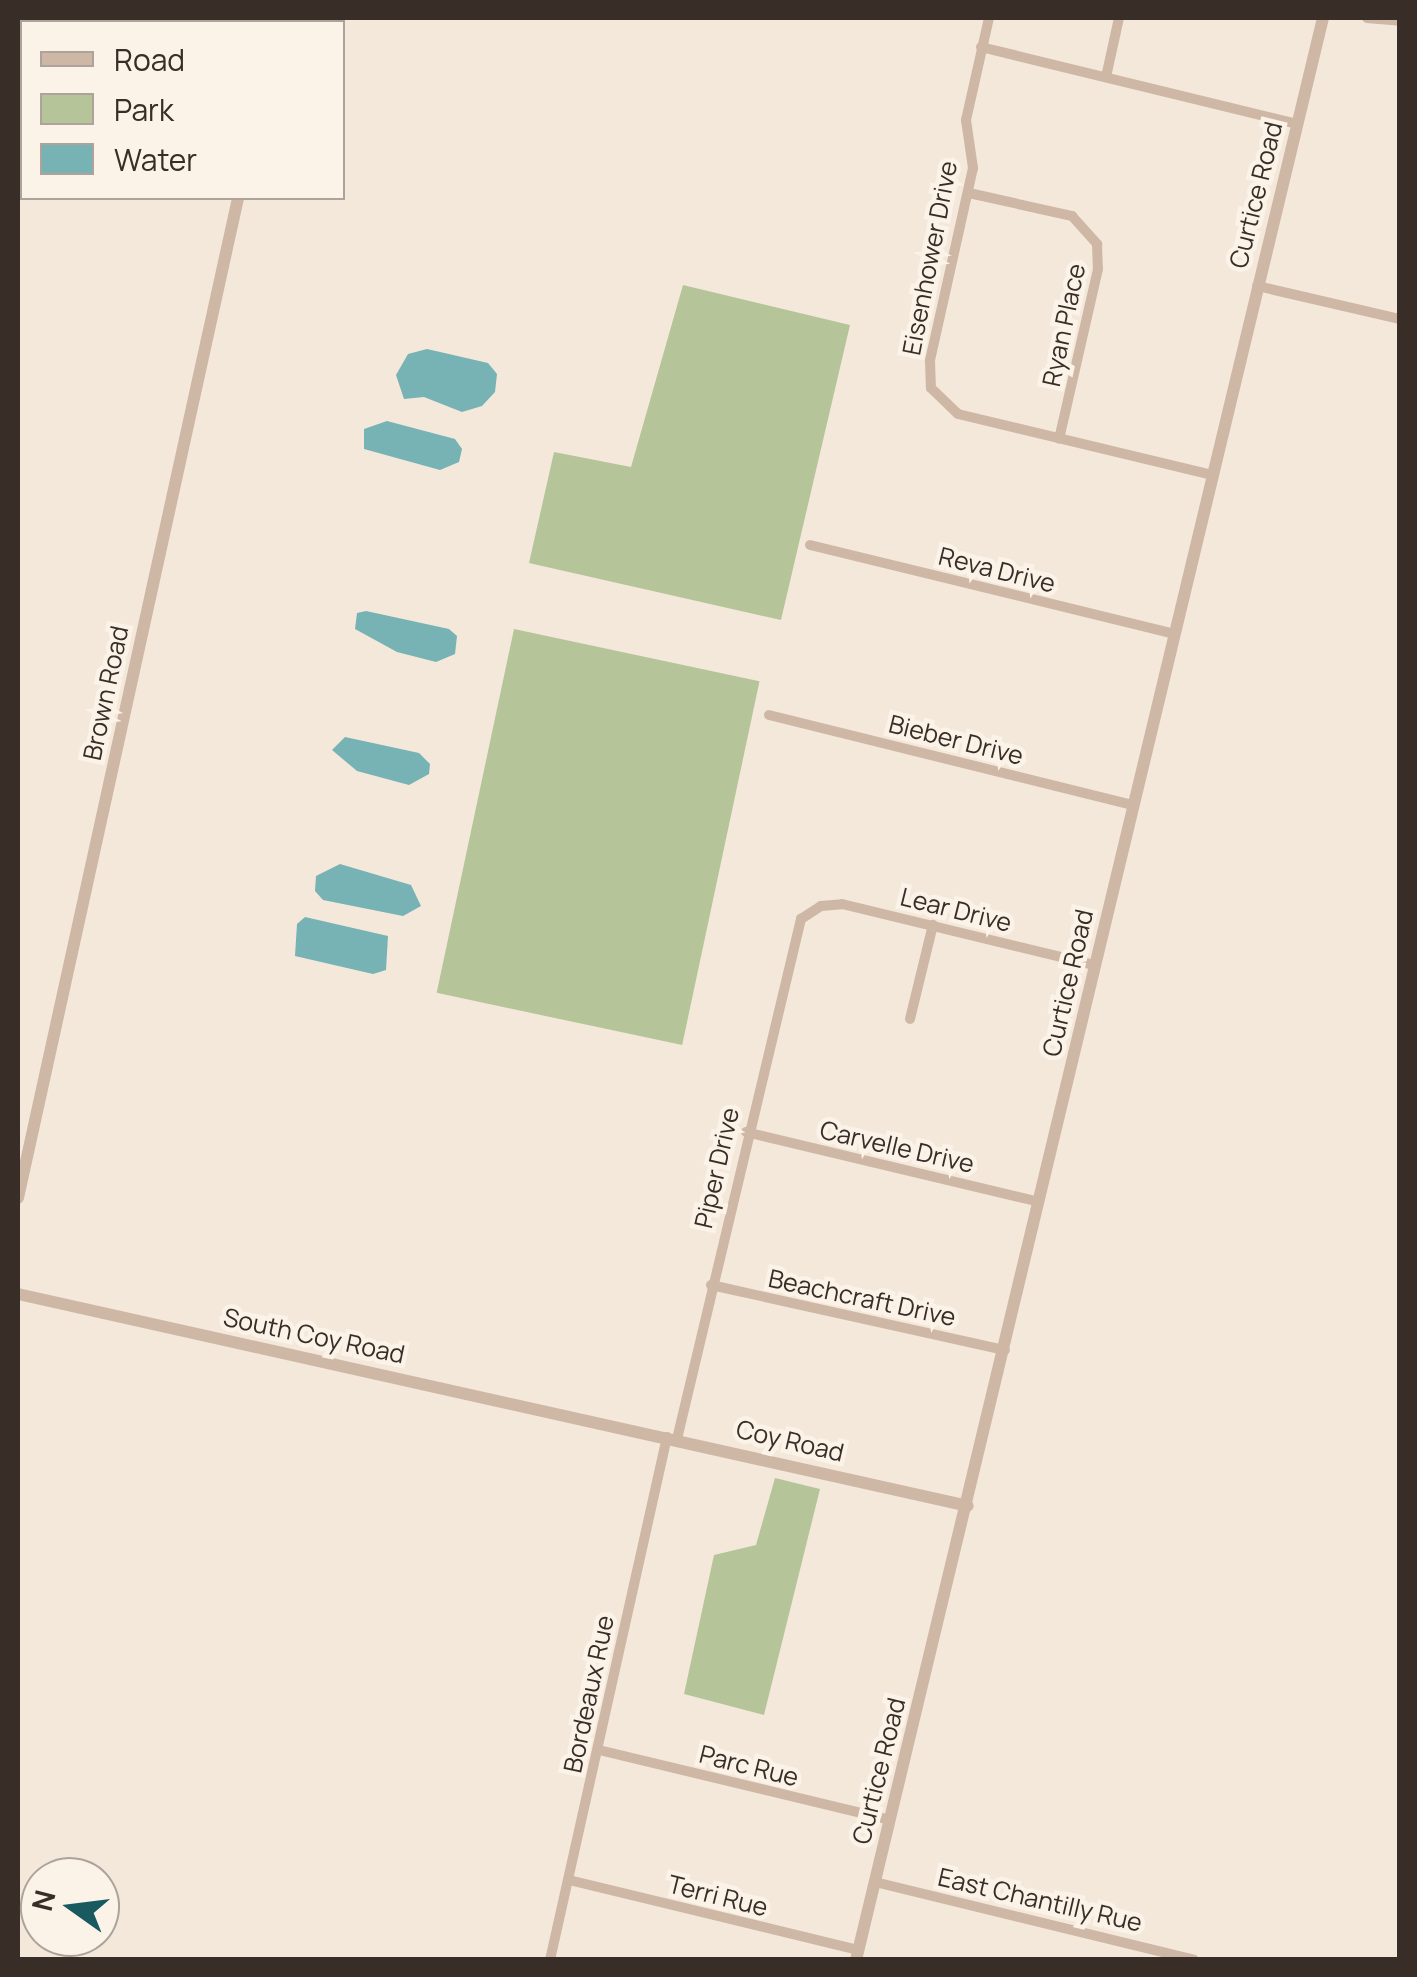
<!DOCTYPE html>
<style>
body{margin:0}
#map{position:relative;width:1417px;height:1977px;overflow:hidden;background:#f4e8db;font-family:Manrope,sans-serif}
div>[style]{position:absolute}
.green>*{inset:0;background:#b6c599;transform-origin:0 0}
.water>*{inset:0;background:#77b2b5}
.minor>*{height:10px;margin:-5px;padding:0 5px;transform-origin:5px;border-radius:5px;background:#ceb8a5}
.tertiary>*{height:12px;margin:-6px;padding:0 6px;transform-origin:6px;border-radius:6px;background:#ceb8a5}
span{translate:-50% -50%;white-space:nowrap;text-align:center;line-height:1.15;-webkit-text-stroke:9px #fbf2e8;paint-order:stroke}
.street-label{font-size:25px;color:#392d27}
.frame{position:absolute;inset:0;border:20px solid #392d27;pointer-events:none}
.legend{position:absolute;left:20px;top:20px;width:325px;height:180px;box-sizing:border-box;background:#fbf2e8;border:2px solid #ada39b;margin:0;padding:12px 18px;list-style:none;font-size:30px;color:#392d27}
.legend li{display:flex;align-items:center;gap:20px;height:50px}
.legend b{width:50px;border:2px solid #ada39b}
.north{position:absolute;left:20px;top:1857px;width:100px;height:100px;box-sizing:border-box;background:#fbf2e8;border:2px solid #ada39b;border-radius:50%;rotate:284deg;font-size:28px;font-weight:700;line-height:40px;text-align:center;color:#392d27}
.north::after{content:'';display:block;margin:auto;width:35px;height:45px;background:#185a5f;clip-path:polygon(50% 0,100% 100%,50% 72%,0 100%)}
</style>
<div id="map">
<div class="green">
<i style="clip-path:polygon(683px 285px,850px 325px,781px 620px,529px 563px,554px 452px,631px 467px)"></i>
<i style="left:514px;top:629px;width:251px;height:372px;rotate:12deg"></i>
<i style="clip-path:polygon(775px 1478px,820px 1489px,764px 1715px,684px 1694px,714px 1555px,756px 1545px)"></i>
</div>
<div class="water">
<i style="clip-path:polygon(427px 349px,488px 363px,497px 374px,495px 392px,482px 406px,462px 412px,424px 397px,404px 399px,396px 375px,408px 354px)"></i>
<i style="clip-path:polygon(387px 421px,455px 439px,462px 449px,459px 462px,440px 470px,364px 449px,364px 429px)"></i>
<i style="clip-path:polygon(366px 611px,449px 629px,457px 636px,455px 654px,436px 662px,397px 652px,355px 629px,357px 613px)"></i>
<i style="clip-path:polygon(345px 737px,419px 753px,430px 764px,429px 774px,409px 785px,357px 771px,332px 750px)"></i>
<i style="clip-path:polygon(340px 864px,411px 885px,421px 906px,403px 916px,323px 900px,315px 891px,316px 876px)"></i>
<i style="clip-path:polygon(305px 917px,388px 936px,386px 970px,373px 974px,295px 956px,297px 924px)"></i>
</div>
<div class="minor">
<i style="left:989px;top:18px;width:105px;rotate:102.7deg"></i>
<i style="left:966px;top:120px;width:49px;rotate:81.7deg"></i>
<i style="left:973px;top:168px;width:198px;rotate:102.6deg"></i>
<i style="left:930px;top:361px;width:27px;rotate:88deg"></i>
<i style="left:931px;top:388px;width:37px;rotate:44deg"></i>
<i style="left:958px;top:414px;width:261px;rotate:13.5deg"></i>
<i style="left:1367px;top:18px;width:33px;rotate:5deg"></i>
<i style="left:981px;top:47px;width:325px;rotate:13.7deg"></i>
<i style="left:1106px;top:77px;width:60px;rotate:-77.6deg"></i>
<i style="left:969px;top:193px;width:106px;rotate:12.6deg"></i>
<i style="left:1072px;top:216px;width:38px;rotate:48deg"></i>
<i style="left:1097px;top:244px;width:25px;rotate:88deg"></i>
<i style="left:1098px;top:269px;width:174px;rotate:102.9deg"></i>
<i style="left:1257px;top:286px;width:147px;rotate:13deg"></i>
<i style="left:810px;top:545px;width:375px;rotate:13.7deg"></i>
<i style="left:769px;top:715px;width:375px;rotate:13.9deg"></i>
<i style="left:910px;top:1019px;width:97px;rotate:-76.3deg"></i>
<i style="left:746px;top:1132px;width:301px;rotate:13.4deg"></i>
<i style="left:711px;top:1285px;width:301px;rotate:12.5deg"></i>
<i style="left:677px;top:1439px;width:535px;rotate:-76.59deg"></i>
<i style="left:801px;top:919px;width:24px;rotate:-33deg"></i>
<i style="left:821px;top:906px;width:21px;rotate:-5deg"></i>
<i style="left:842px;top:904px;width:260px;rotate:13.6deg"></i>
<i style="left:599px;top:1750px;width:299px;rotate:13.5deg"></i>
<i style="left:569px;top:1880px;width:297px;rotate:13.6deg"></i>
<i style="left:875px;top:1882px;width:328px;rotate:13.7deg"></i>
<i style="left:550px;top:1960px;width:536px;rotate:-77.39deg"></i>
</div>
<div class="tertiary">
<i style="left:277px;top:22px;width:4px;rotate:-76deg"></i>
<i style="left:18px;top:1198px;width:1024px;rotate:-77.59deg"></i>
<i style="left:18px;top:1294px;width:973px;rotate:12.58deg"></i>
<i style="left:856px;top:1960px;width:1997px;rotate:-76.48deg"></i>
</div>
<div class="street-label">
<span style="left:1256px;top:195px;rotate:-76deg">Curtice Road</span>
<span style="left:930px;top:258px;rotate:-79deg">Eisenhower Drive</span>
<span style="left:1064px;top:325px;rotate:-78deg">Ryan Place</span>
<span style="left:997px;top:570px;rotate:14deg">Reva Drive</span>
<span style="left:106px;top:693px;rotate:-78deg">Brown Road</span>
<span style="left:956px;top:740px;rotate:14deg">Bieber Drive</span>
<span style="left:956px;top:910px;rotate:14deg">Lear Drive</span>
<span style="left:1068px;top:983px;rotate:-77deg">Curtice Road</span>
<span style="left:897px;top:1147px;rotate:13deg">Carvelle Drive</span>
<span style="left:717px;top:1168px;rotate:-77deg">Piper Drive</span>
<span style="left:862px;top:1298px;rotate:12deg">Beachcraft Drive</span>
<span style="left:314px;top:1336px;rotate:12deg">South Coy Road</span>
<span style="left:790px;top:1441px;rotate:13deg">Coy Road</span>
<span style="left:589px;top:1694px;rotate:-78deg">Bordeaux Rue</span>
<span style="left:749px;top:1766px;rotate:14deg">Parc Rue</span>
<span style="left:879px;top:1771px;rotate:-76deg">Curtice Road</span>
<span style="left:718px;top:1896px;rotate:14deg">Terri Rue</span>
<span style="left:1040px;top:1900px;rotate:13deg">East Chantilly Rue</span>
</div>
<div class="frame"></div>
<ul class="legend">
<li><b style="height:12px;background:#ceb8a5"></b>Road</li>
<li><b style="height:28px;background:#b6c599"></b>Park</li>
<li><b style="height:28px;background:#77b2b5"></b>Water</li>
</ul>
<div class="north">N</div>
</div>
